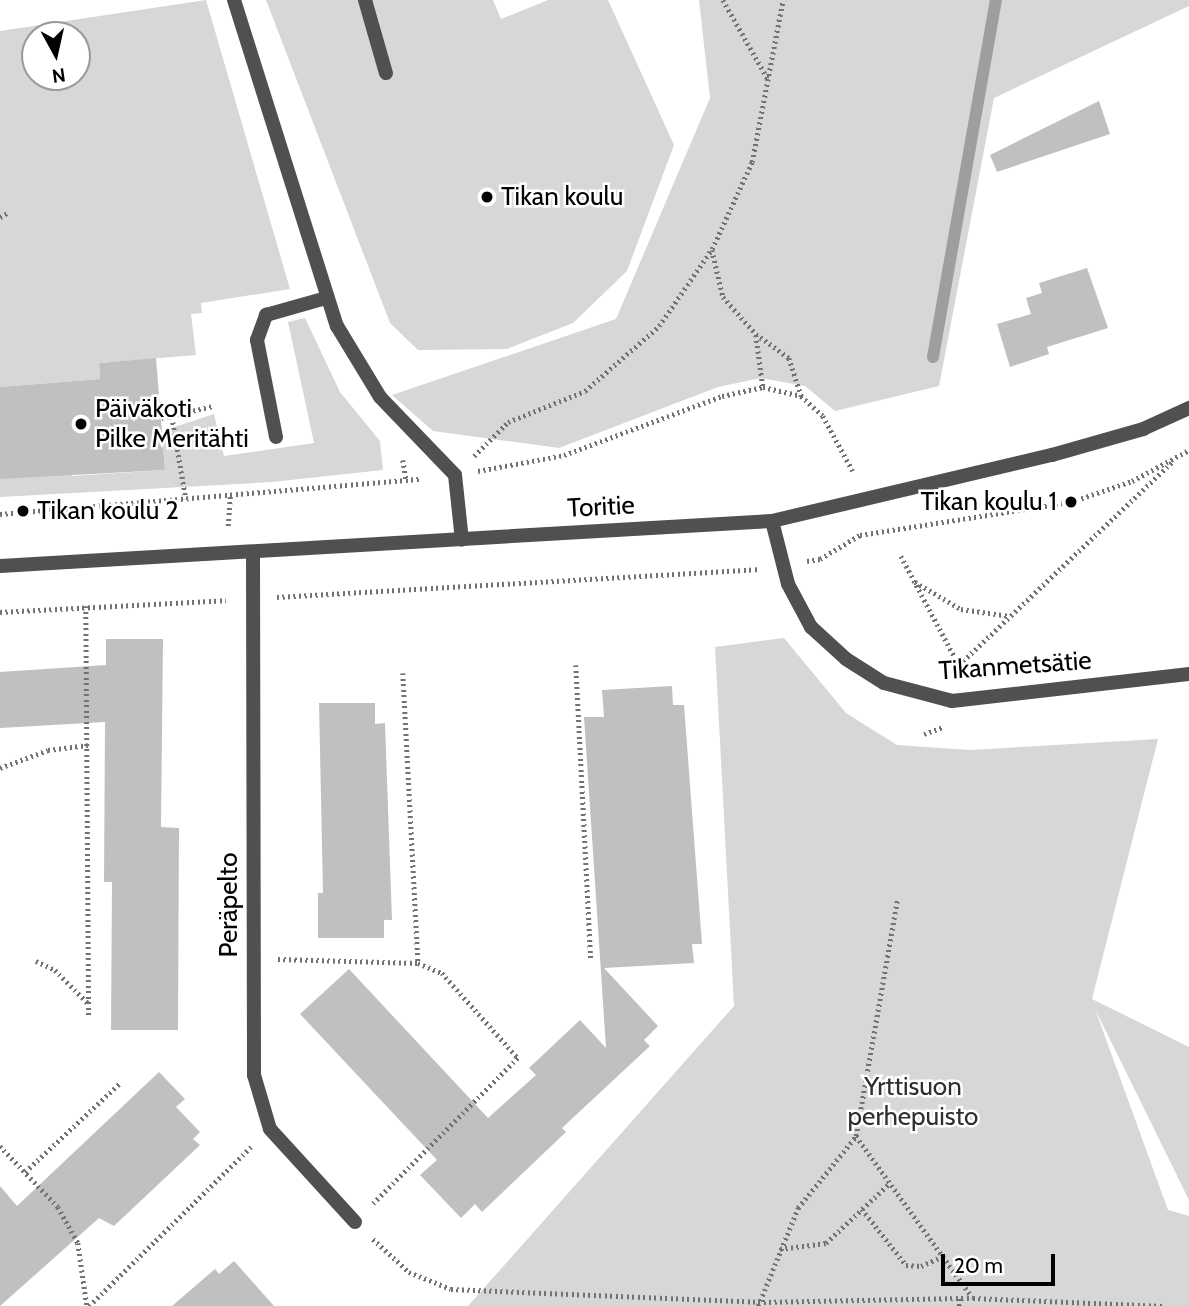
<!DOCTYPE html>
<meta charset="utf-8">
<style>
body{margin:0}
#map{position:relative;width:1189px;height:1306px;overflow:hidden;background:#fff;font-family:Cabin,sans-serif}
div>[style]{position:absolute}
.green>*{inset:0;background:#d7d7d7}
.stream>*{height:12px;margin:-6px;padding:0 6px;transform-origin:6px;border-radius:6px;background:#9e9e9e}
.building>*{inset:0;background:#c0c0c0}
.path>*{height:4.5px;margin-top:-2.25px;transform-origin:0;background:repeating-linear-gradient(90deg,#727272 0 2px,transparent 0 5.5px)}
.service>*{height:14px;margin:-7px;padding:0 7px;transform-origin:7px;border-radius:7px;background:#505050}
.minor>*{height:14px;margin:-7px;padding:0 7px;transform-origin:7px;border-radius:7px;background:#505050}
.tertiary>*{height:14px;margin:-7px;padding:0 7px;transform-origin:7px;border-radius:7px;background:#505050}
.dots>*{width:19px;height:19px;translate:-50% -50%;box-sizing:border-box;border:4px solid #fff;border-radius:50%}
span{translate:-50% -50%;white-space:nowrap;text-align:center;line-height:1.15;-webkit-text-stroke:5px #fff;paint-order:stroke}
.poi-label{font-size:26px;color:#000}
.left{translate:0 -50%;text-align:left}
.right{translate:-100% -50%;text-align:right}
.street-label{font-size:26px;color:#000}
.park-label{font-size:26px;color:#2e2e2e}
.north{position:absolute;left:21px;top:21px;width:70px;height:70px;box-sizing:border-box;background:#fff;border:2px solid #999;border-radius:50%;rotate:172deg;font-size:19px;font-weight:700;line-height:28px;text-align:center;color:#000}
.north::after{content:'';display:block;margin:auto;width:24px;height:32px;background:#000;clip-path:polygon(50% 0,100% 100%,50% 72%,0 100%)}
.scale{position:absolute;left:941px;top:1254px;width:114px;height:32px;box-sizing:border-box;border:4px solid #000;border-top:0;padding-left:9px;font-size:21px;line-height:24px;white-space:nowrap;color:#000;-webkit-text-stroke:5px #fff;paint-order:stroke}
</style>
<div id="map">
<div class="green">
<i style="clip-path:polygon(evenodd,206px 0,290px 289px,201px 303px,202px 313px,191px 314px,196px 355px,99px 363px,100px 379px,0 387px,0 31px,206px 0,35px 35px,77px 35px,77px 77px,35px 77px,35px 35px)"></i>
<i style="clip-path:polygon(266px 0,493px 0,501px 19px,548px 0,608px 0,674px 145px,627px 271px,573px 323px,507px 349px,418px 350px,390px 323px)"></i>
<i style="clip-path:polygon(699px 0,1189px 0,1189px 6px,994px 98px,939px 386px,835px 411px,805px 386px,761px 378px,718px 387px,559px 448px,433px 431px,392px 395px,616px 319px,710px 98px)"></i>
<i style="clip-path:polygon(305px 318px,340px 392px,380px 441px,383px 470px,272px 482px,0 497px,0 479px,70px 464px,72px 476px,165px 470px,162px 431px,214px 414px,224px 456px,314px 443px,288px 322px)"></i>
<i style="clip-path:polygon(784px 638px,846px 713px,897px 745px,970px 750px,1158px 739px,1092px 999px,1189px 1047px,1189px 1200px,1095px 1009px,1168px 1210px,1189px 1216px,1189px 1306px,468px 1306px,734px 1006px,715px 647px)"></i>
</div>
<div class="stream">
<i style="left:933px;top:357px;width:363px;rotate:-80deg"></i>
</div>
<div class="building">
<i style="clip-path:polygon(1099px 101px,1110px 134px,997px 172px,990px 155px)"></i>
<i style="clip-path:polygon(1087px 268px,1108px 328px,1047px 347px,1049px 354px,1010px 367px,997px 324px,1031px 314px,1026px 298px,1042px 293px,1039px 283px)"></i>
<i style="clip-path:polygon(156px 358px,165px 470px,0 479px,0 387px,100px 379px,99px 363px)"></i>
<i style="clip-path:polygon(106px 639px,163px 639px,161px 827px,179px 828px,178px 1030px,111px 1030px,112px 882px,104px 882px,105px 722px,0 728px,0 672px,106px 665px)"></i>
<i style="clip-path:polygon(672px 686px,673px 705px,684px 705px,702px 944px,692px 944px,694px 963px,604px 968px,658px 1026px,644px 1040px,650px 1046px,562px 1128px,566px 1132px,482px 1212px,475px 1204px,461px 1218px,420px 1175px,437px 1160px,300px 1014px,349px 969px,488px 1118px,536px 1075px,529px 1068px,580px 1020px,606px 1048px,584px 717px,604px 717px,602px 690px)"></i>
<i style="clip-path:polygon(319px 703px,375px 703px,375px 724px,385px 723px,392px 920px,384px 920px,384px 938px,318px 938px,318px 893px,323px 893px)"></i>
<i style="clip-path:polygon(159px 1072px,185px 1099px,176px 1107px,200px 1132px,193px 1139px,200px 1145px,114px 1226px,99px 1218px,0 1306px,0 1186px,17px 1206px)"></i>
<i style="clip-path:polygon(234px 1261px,274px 1306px,172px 1306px,215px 1269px,219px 1274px)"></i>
</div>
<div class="path">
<i style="left:723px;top:0;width:93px;rotate:60.4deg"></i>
<i style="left:0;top:217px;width:10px;rotate:-29deg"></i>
<i style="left:712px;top:250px;width:48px;rotate:76.8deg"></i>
<i style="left:723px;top:297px;width:50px;rotate:48.3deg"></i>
<i style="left:756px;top:334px;width:41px;rotate:36deg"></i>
<i style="left:789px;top:358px;width:40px;rotate:72deg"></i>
<i style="left:756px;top:335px;width:52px;rotate:82.3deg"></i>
<i style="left:172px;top:417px;width:83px;rotate:80.3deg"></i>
<i style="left:161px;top:418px;width:53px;rotate:-13deg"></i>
<i style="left:474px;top:456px;width:48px;rotate:-45deg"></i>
<i style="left:508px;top:422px;width:83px;rotate:-21.9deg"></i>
<i style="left:585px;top:391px;width:98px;rotate:-41.3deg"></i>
<i style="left:659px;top:326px;width:93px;rotate:-55.5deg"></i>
<i style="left:712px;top:249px;width:96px;rotate:-65.3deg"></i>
<i style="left:752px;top:162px;width:165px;rotate:-79.2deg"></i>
<i style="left:403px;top:460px;width:20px;rotate:81deg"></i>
<i style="left:478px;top:471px;width:87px;rotate:-10.5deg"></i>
<i style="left:564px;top:455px;width:169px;rotate:-20.5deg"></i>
<i style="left:722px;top:396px;width:42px;rotate:-12.4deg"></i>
<i style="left:763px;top:387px;width:39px;rotate:13deg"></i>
<i style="left:801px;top:396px;width:30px;rotate:42deg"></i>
<i style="left:823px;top:416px;width:65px;rotate:61.5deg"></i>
<i style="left:0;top:514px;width:422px;rotate:-4.8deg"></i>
<i style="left:228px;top:526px;width:30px;rotate:-86deg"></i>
<i style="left:901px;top:556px;width:123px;rotate:62deg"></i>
<i style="left:807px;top:561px;width:13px;rotate:-9deg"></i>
<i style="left:820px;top:559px;width:47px;rotate:-31deg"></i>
<i style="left:860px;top:535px;width:214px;rotate:-8.9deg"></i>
<i style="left:1071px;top:502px;width:65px;rotate:-19deg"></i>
<i style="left:1132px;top:481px;width:65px;rotate:-28.5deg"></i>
<i style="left:915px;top:582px;width:53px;rotate:30.4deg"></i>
<i style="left:961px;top:609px;width:49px;rotate:8.1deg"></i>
<i style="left:277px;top:597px;width:481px;rotate:-3.3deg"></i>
<i style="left:86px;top:606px;width:409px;rotate:89.6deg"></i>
<i style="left:0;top:612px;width:226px;rotate:-3deg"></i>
<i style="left:576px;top:665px;width:295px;rotate:87.1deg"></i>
<i style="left:403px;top:673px;width:290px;rotate:87deg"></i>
<i style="left:957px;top:675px;width:10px;rotate:-79deg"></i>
<i style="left:959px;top:665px;width:296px;rotate:-43.6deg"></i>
<i style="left:924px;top:734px;width:20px;rotate:-20deg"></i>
<i style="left:0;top:768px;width:51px;rotate:-20.6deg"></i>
<i style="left:48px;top:750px;width:40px;rotate:-7.1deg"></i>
<i style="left:278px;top:959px;width:140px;rotate:1.6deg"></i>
<i style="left:418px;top:963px;width:26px;rotate:23deg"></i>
<i style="left:442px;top:973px;width:114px;rotate:48.2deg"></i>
<i style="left:518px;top:1058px;width:206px;rotate:134.8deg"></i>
<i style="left:36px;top:961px;width:21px;rotate:25deg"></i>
<i style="left:55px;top:970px;width:47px;rotate:45deg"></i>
<i style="left:856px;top:1136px;width:198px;rotate:54.2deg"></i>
<i style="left:0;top:1146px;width:84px;rotate:46.4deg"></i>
<i style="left:58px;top:1207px;width:41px;rotate:60.9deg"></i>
<i style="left:78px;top:1243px;width:64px;rotate:81.9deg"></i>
<i style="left:25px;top:1172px;width:129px;rotate:-43.1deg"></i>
<i style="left:862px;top:1209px;width:71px;rotate:51.8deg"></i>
<i style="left:906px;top:1265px;width:15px;rotate:4deg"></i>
<i style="left:921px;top:1266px;width:24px;rotate:-24deg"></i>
<i style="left:373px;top:1239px;width:49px;rotate:42.5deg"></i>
<i style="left:409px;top:1272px;width:45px;rotate:22deg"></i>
<i style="left:451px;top:1289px;width:307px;rotate:2.4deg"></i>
<i style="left:758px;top:1302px;width:215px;rotate:-1.1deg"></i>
<i style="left:973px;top:1298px;width:191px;rotate:2.4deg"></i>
<i style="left:780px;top:1249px;width:46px;rotate:-7.4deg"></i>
<i style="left:826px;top:1243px;width:88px;rotate:-43.2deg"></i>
<i style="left:89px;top:1306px;width:227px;rotate:-44.5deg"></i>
<i style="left:758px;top:1306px;width:106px;rotate:-67.8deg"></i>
<i style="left:798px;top:1208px;width:92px;rotate:-51.1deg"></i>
<i style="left:856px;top:1136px;width:240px;rotate:-80.1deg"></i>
<i style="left:959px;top:1306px;width:8px;rotate:-83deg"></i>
</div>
<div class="service">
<i style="left:234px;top:0;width:342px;rotate:72.5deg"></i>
<i style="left:337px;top:326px;width:83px;rotate:58.8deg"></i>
<i style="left:380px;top:397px;width:108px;rotate:46.1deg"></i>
<i style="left:455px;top:475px;width:65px;rotate:83.9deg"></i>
<i style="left:365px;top:0;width:76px;rotate:74deg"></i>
<i style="left:276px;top:437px;width:99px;rotate:-101.1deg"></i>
<i style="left:257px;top:340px;width:27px;rotate:-70deg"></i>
<i style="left:266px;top:315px;width:62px;rotate:-15.8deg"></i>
</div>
<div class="minor">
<i style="left:772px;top:521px;width:65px;rotate:75.7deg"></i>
<i style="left:788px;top:584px;width:49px;rotate:61.9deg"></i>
<i style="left:811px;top:627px;width:47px;rotate:42.4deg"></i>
<i style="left:846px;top:659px;width:45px;rotate:32.3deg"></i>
<i style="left:884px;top:683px;width:70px;rotate:14.8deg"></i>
<i style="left:952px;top:701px;width:239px;rotate:-6.5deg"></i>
<i style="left:253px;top:553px;width:522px;rotate:89.89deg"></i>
<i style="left:254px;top:1075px;width:56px;rotate:73.5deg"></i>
<i style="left:270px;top:1129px;width:126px;rotate:47.6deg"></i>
</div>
<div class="tertiary">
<i style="left:0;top:566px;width:773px;rotate:-3.34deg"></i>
<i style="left:772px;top:521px;width:288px;rotate:-13.3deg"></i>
<i style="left:1052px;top:455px;width:95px;rotate:-15.9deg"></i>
<i style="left:1143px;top:429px;width:51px;rotate:-24.5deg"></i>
</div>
<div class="dots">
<i style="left:487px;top:197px;background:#000"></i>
<i style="left:81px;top:424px;background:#000"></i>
<i style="left:1071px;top:502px;background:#000"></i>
<i style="left:23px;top:511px;background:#000"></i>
</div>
<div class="poi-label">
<span class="left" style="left:501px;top:197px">Tikan koulu</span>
<span class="left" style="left:95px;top:424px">Päiväkoti<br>Pilke Meritähti</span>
<span class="right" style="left:1057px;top:502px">Tikan koulu 1</span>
<span class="left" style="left:37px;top:511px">Tikan koulu 2</span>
</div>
<div class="street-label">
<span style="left:601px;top:507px;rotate:-3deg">Toritie</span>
<span style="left:1015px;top:666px;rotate:-4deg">Tikanmetsätie</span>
<span style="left:229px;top:905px;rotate:-90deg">Peräpelto</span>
</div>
<div class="park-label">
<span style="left:913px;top:1102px">Yrttisuon<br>perhepuisto</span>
</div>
<div class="north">N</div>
<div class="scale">20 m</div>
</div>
